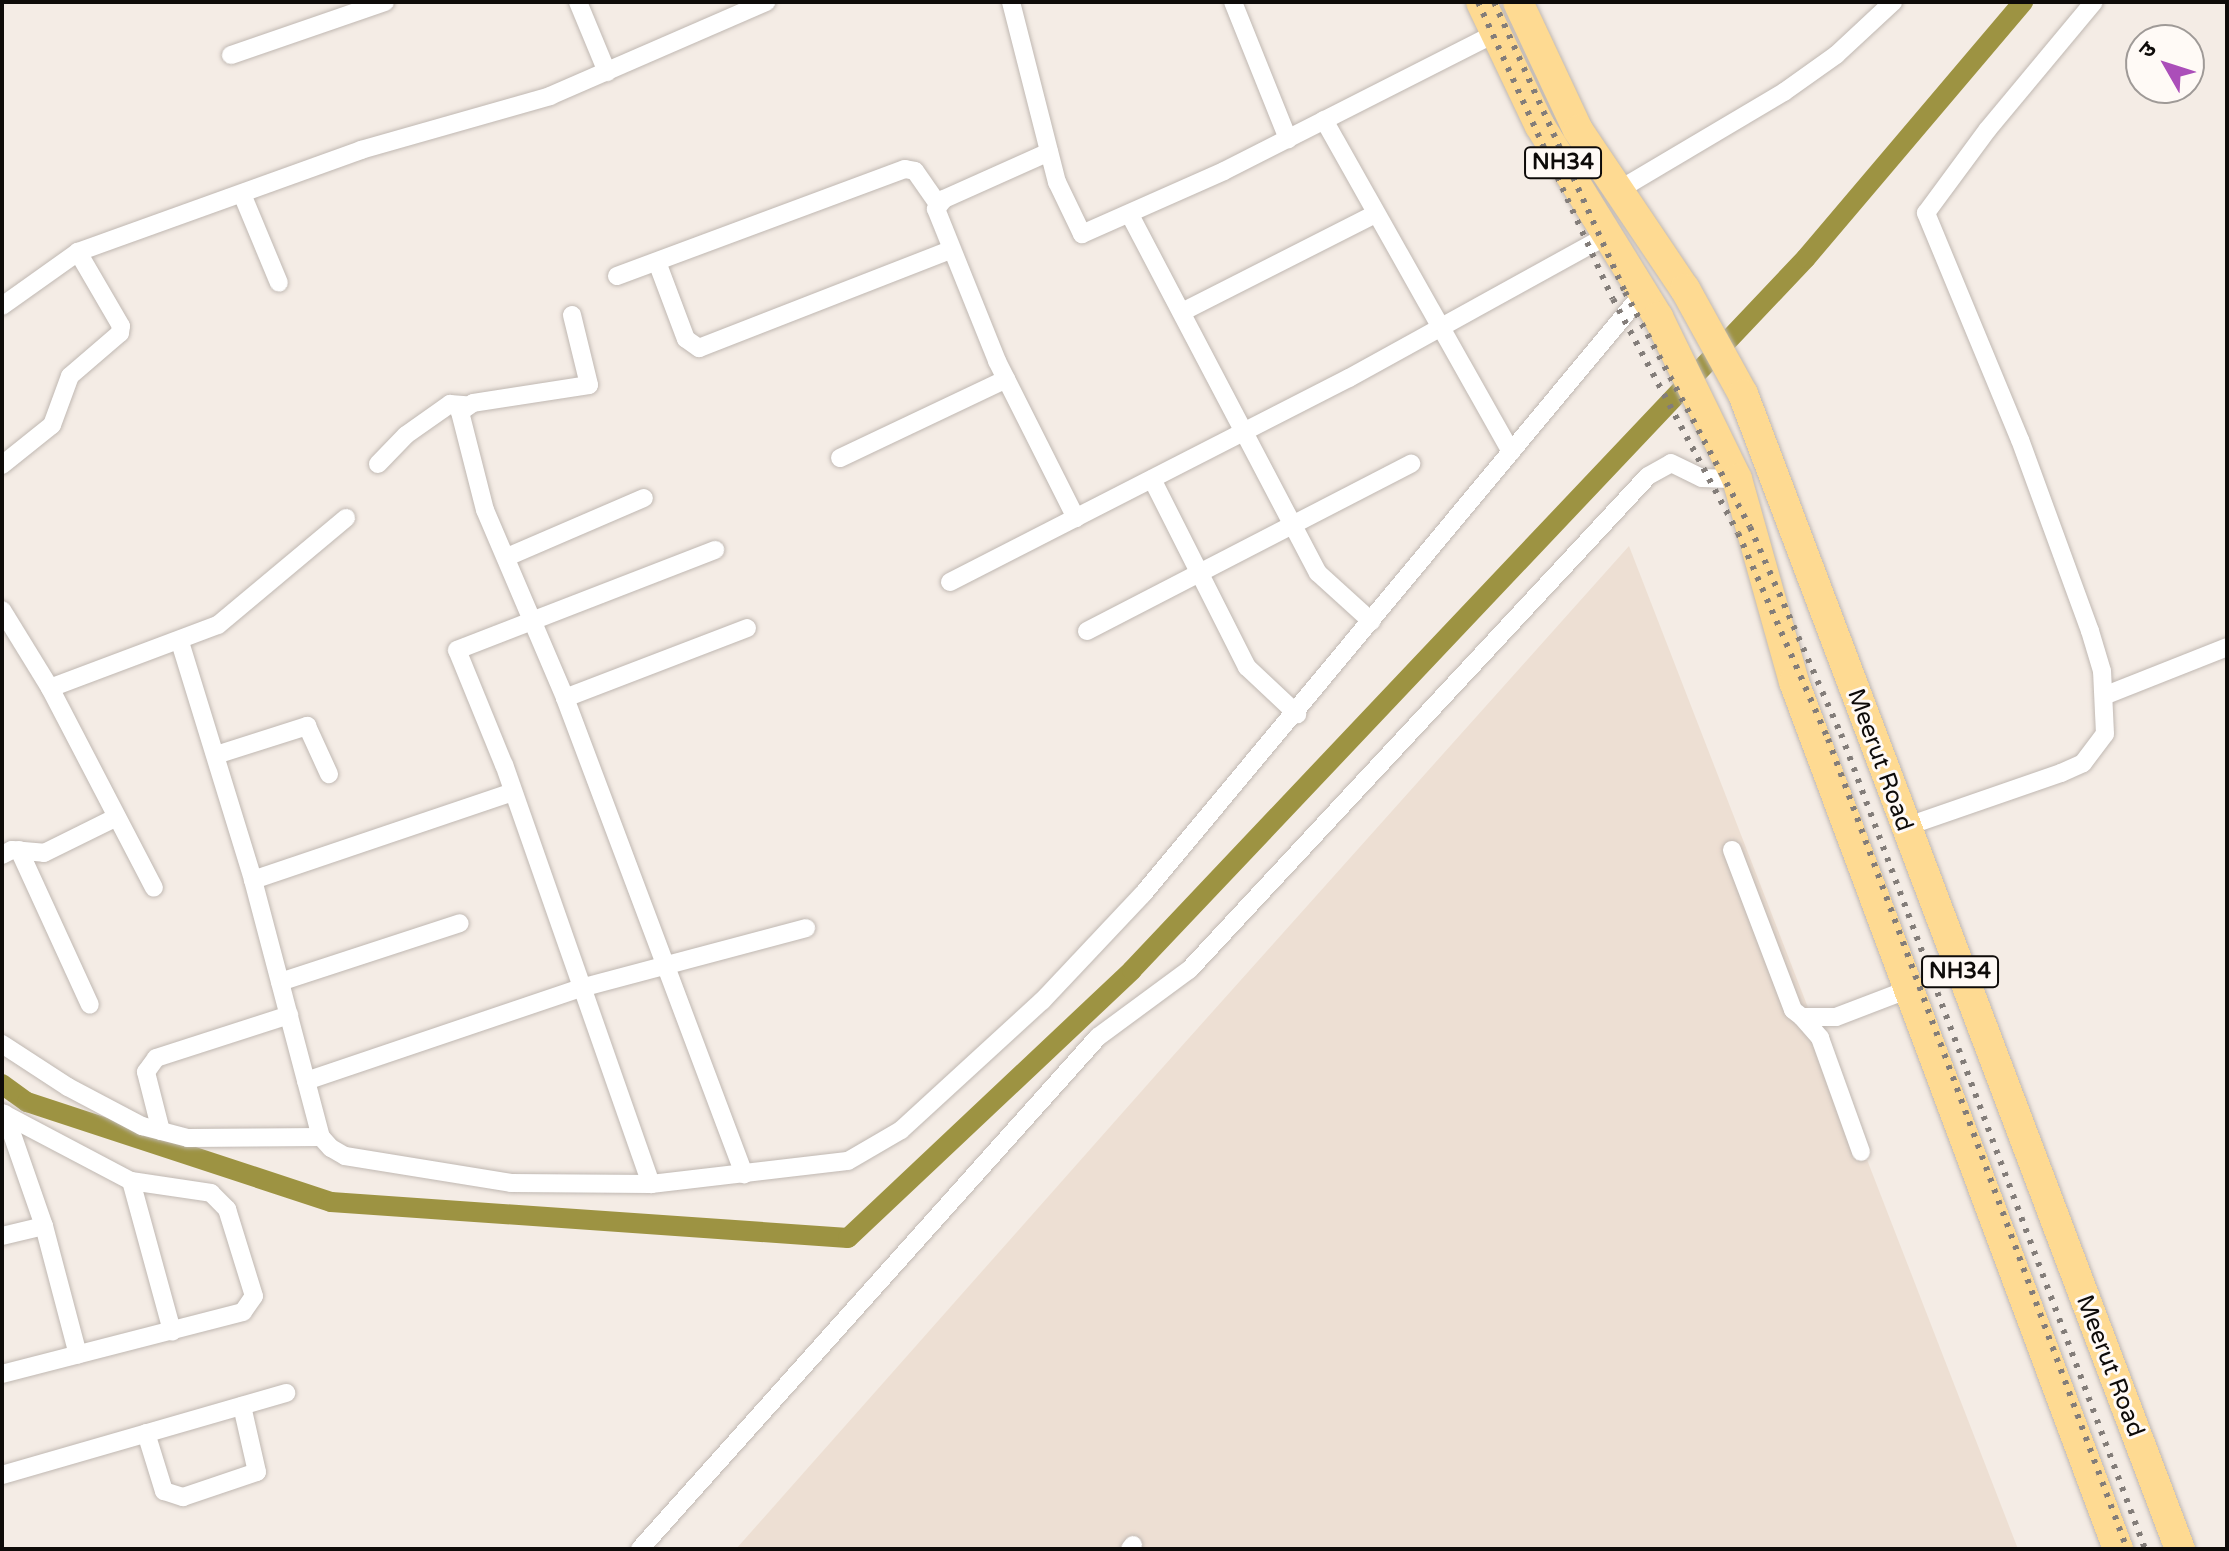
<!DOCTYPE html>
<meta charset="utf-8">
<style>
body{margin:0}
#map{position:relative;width:2229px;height:1551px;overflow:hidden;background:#f4ece5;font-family:"Varela Round","Noto Sans Devanagari",sans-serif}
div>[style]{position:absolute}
.built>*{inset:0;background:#eddfd3}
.canal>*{height:20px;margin:-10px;padding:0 10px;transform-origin:10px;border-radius:10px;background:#9d9342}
.roads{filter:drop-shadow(0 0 2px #c0b8b2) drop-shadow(0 0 2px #c0b8b2)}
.minor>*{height:18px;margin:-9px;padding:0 9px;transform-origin:9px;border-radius:9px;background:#fff}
.trunk>*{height:30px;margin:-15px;padding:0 15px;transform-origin:15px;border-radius:15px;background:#feda92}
.rail>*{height:6px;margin-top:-3px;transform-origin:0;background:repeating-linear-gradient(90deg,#837d79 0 4px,transparent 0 12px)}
span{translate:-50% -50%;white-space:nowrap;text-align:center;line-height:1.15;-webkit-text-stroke:6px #fffaf6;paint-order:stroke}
.shield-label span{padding:2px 6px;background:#fffaf6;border:2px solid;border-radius:6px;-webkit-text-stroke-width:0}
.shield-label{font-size:22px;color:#0e0b09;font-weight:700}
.street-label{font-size:24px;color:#0e0b09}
.frame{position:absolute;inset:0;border:4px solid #0e0b09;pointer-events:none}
.north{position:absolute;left:2125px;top:24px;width:80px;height:80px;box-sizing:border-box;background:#fffaf6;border:2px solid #9f9a97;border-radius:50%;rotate:309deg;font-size:22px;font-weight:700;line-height:32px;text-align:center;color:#0e0b09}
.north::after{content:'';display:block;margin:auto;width:28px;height:36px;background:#ab4eb9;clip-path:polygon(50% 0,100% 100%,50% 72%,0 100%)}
</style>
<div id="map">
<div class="built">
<i style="clip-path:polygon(1629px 546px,2018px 1549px,736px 1549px,1155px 1076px)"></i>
</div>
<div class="canal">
<i style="left:2px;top:1084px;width:31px;rotate:36deg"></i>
<i style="left:27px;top:1102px;width:320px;rotate:18.2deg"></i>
<i style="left:331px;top:1202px;width:518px;rotate:3.98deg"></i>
<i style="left:848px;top:1238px;width:390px;rotate:-43.3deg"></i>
<i style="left:1132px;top:970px;width:980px;rotate:-46.57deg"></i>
<i style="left:1806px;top:258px;width:336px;rotate:-49.7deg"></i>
</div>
<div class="roads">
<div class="minor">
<i style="left:578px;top:2px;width:76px;rotate:67.5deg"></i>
<i style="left:1011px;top:2px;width:186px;rotate:75.7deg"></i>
<i style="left:1057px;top:182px;width:58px;rotate:64.3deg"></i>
<i style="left:1082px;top:234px;width:155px;rotate:-23.9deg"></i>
<i style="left:1224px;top:171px;width:305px;rotate:-26.9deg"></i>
<i style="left:1233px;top:2px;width:148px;rotate:68.1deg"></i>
<i style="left:231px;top:55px;width:163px;rotate:-19deg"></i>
<i style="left:1324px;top:120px;width:381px;rotate:60.6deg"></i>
<i style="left:1049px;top:152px;width:115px;rotate:155.9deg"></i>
<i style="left:944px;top:199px;width:13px;rotate:129deg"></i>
<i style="left:936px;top:209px;width:164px;rotate:68.1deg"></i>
<i style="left:997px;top:361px;width:176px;rotate:63.3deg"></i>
<i style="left:1619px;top:190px;width:192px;rotate:-30.7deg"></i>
<i style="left:1784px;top:92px;width:64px;rotate:-35.4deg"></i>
<i style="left:1836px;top:55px;width:78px;rotate:-42.9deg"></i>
<i style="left:242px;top:194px;width:96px;rotate:67.4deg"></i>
<i style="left:1130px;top:215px;width:404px;rotate:62.3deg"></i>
<i style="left:1318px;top:573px;width:72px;rotate:42.2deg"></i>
<i style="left:657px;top:262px;width:82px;rotate:69.4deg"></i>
<i style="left:686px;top:339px;width:16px;rotate:35deg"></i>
<i style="left:699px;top:348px;width:270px;rotate:-21.3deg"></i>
<i style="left:617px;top:276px;width:307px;rotate:-20.4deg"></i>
<i style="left:905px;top:169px;width:10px;rotate:11deg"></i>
<i style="left:915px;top:171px;width:40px;rotate:55.1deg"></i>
<i style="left:2px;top:306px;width:93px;rotate:-35.4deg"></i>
<i style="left:78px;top:252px;width:301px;rotate:-19.8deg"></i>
<i style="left:361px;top:150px;width:197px;rotate:-15.9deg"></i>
<i style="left:550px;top:96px;width:236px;rotate:-23.5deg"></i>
<i style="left:1182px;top:312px;width:216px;rotate:-26.9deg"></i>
<i style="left:572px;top:315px;width:72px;rotate:76.3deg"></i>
<i style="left:589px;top:385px;width:117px;rotate:171.2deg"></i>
<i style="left:473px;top:403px;width:16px;rotate:145deg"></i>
<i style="left:460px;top:412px;width:101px;rotate:75.7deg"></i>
<i style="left:485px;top:510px;width:204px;rotate:66.9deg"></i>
<i style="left:565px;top:698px;width:509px;rotate:69.39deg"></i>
<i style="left:840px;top:458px;width:184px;rotate:-25.4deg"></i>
<i style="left:378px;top:464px;width:40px;rotate:-46deg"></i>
<i style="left:406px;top:435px;width:54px;rotate:-35.2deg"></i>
<i style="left:450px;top:404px;width:16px;rotate:4deg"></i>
<i style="left:2px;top:465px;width:64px;rotate:-38.7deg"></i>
<i style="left:52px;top:425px;width:52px;rotate:-69.8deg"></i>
<i style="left:70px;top:376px;width:66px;rotate:-40.7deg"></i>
<i style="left:120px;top:333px;width:7px;rotate:-82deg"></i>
<i style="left:121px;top:326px;width:86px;rotate:-120.2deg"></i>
<i style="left:1152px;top:479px;width:211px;rotate:63.2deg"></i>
<i style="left:1247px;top:667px;width:69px;rotate:43.2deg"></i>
<i style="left:507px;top:557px;width:149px;rotate:-23.3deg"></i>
<i style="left:950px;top:582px;width:448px;rotate:-27.1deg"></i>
<i style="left:1349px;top:378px;width:296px;rotate:-28.9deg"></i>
<i style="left:2px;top:610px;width:92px;rotate:58.4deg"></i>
<i style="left:50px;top:688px;width:225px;rotate:62.5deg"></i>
<i style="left:1087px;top:631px;width:365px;rotate:-27.3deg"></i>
<i style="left:180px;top:642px;width:249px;rotate:72.9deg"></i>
<i style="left:253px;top:880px;width:266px;rotate:75.2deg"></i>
<i style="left:321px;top:1137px;width:15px;rotate:48deg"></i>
<i style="left:331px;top:1148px;width:16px;rotate:30deg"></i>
<i style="left:345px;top:1156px;width:168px;rotate:9.2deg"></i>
<i style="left:511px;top:1183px;width:140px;rotate:0.4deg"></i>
<i style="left:651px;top:1184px;width:198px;rotate:-6.7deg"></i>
<i style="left:848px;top:1161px;width:61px;rotate:-30.3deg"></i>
<i style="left:901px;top:1130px;width:191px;rotate:-42.5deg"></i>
<i style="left:1042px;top:1001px;width:147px;rotate:-46.7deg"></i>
<i style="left:1143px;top:894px;width:782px;rotate:-50.24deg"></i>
<i style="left:50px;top:688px;width:179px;rotate:-20.6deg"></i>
<i style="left:218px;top:625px;width:167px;rotate:-39.9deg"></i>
<i style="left:2106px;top:695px;width:130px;rotate:-21.6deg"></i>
<i style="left:565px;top:698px;width:195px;rotate:-21deg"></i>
<i style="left:216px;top:755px;width:96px;rotate:-17.7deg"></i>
<i style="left:307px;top:726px;width:53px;rotate:65.4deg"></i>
<i style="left:1905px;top:827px;width:165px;rotate:-19.1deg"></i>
<i style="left:2061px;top:773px;width:24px;rotate:-24deg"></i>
<i style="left:2083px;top:763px;width:36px;rotate:-53deg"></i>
<i style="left:2105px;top:734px;width:63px;rotate:-92.7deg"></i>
<i style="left:2102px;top:671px;width:42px;rotate:-106.7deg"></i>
<i style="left:2090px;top:631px;width:203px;rotate:-110.1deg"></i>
<i style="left:2020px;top:440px;width:246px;rotate:-112.5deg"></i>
<i style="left:1926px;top:213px;width:104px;rotate:-53.6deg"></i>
<i style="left:1988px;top:129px;width:165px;rotate:-50.2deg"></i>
<i style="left:19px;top:850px;width:170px;rotate:65.4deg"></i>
<i style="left:1732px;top:850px;width:171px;rotate:69.1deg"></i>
<i style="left:1793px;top:1010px;width:11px;rotate:38deg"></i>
<i style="left:1802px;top:1017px;width:34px"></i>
<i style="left:1836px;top:1017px;width:78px;rotate:-21deg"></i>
<i style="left:2px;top:855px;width:11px;rotate:-27deg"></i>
<i style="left:12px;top:850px;width:32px;rotate:5deg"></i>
<i style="left:44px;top:853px;width:81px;rotate:-26.3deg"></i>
<i style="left:253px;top:880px;width:274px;rotate:-18.7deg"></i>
<i style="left:280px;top:982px;width:189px;rotate:-18.1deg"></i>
<i style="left:1802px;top:1017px;width:28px;rotate:49deg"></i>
<i style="left:1820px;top:1038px;width:121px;rotate:70.2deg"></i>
<i style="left:2px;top:1044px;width:79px;rotate:33.1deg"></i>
<i style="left:68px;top:1087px;width:84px;rotate:27.8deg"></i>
<i style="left:142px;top:1126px;width:48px;rotate:14.6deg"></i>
<i style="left:188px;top:1138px;width:133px;rotate:-0.4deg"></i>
<i style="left:306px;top:1081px;width:290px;rotate:-18.7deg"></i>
<i style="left:581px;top:988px;width:233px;rotate:-14.9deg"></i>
<i style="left:2px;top:1113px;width:146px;rotate:27.8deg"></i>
<i style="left:131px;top:1181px;width:81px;rotate:8.5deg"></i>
<i style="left:211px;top:1193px;width:23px;rotate:45deg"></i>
<i style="left:227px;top:1209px;width:91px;rotate:72.8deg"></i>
<i style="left:254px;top:1296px;width:19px;rotate:125deg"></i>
<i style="left:243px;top:1312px;width:249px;rotate:165.6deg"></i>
<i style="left:5px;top:1114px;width:119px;rotate:70.8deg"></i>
<i style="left:44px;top:1226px;width:133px;rotate:75.2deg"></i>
<i style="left:161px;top:1131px;width:61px;rotate:-104.3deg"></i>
<i style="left:146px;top:1072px;width:17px;rotate:-54deg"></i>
<i style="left:156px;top:1058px;width:140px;rotate:-17.9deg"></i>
<i style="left:131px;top:1181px;width:156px;rotate:74.7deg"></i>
<i style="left:651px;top:1184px;width:444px;rotate:-109.3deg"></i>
<i style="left:504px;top:765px;width:124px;rotate:-112.2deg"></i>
<i style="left:457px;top:650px;width:277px;rotate:-21.2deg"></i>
<i style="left:2px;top:1236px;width:43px;rotate:-13.4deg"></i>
<i style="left:146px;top:1433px;width:61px;rotate:72.8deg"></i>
<i style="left:164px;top:1491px;width:20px;rotate:18deg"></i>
<i style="left:183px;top:1497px;width:78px;rotate:-18.7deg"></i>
<i style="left:257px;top:1472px;width:68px;rotate:-102.8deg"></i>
<i style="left:2px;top:1475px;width:296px;rotate:-16.1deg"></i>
<i style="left:640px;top:1549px;width:687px;rotate:-48.19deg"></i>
<i style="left:1098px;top:1037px;width:113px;rotate:-36.4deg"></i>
<i style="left:1189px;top:970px;width:674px;rotate:-47.1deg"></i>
<i style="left:1648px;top:476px;width:26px;rotate:-29deg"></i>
<i style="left:1671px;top:463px;width:34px;rotate:26deg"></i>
<i style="left:1702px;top:478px;width:35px;rotate:2deg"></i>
<i style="left:1130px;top:1549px;width:5px;rotate:-53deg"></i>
</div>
<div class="trunk">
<i style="left:1481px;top:2px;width:137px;rotate:64.6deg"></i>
<i style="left:1540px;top:126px;width:225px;rotate:58.3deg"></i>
<i style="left:1658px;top:317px;width:180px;rotate:64deg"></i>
<i style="left:1737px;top:479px;width:211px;rotate:74.3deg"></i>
<i style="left:1794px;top:682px;width:926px;rotate:69.51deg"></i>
<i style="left:1518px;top:2px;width:141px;rotate:64.9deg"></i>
<i style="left:1578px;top:130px;width:192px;rotate:56.1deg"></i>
<i style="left:1685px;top:289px;width:120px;rotate:61.1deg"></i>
<i style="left:1743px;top:394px;width:1235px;rotate:69.28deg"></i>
</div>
</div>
<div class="rail">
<i style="left:1478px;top:2px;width:326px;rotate:65.6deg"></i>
<i style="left:1613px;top:299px;width:265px;rotate:61.9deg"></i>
<i style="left:1738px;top:533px;width:225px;rotate:66.4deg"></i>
<i style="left:1828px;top:739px;width:863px;rotate:69.74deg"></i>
<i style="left:1494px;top:2px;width:318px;rotate:65.7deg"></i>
<i style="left:1625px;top:292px;width:266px;rotate:62deg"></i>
<i style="left:1750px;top:527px;width:226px;rotate:66.3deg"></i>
<i style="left:1841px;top:734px;width:870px;rotate:69.54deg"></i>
</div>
<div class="shield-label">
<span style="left:1563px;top:163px">NH34</span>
<span style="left:1960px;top:972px">NH34</span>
</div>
<div class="street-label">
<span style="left:1880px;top:760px;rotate:70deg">Meerut Road</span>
<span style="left:2110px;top:1366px;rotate:69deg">Meerut Road</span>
</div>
<div class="frame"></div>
<div class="north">उ</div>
</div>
